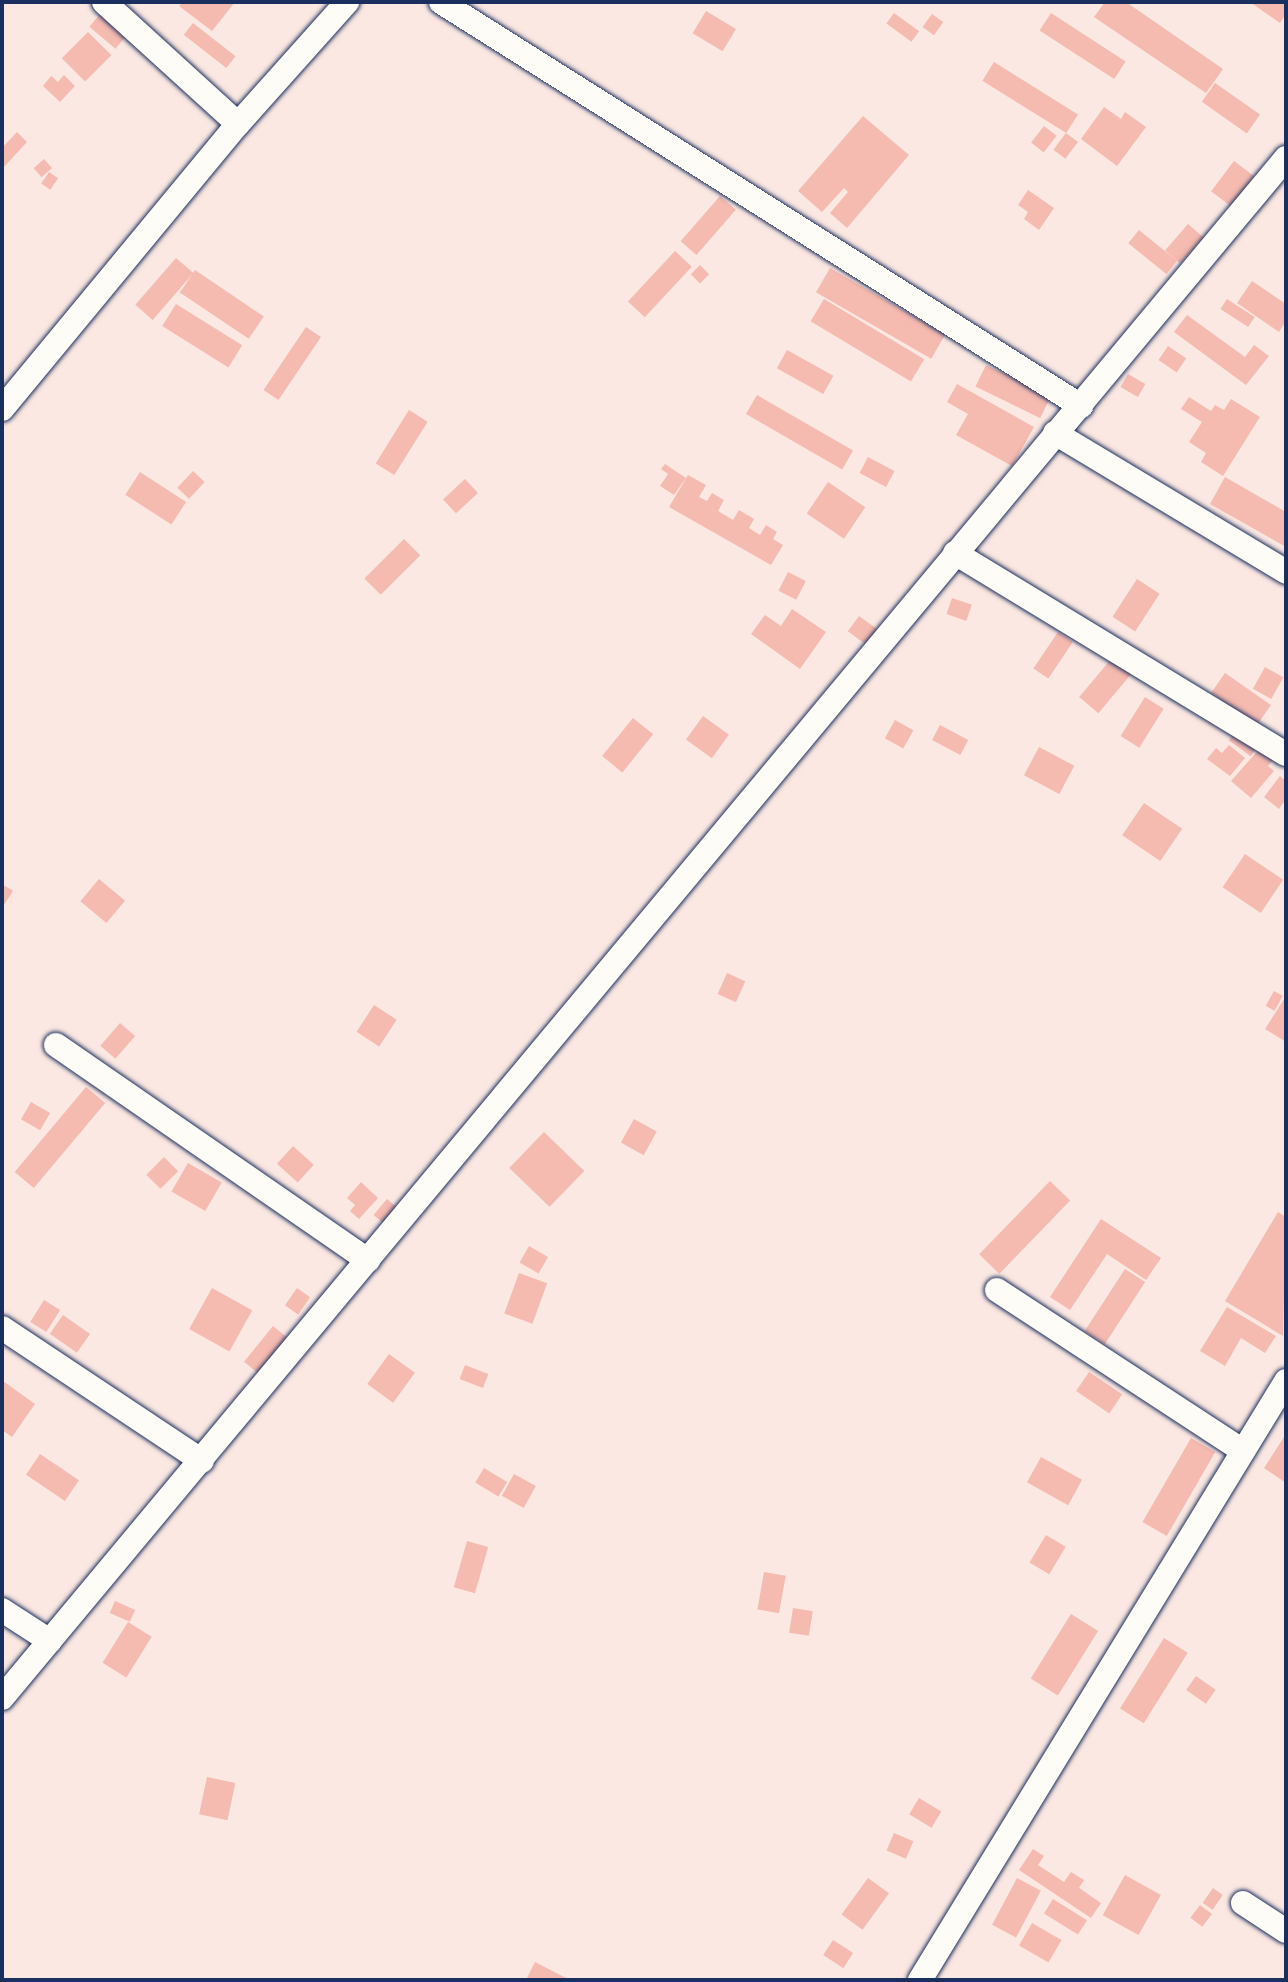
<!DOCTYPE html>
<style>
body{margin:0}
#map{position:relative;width:1288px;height:1982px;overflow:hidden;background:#fbe8e2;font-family:"Comic Neue",sans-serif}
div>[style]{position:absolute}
.building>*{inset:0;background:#f5bab0;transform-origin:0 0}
.roads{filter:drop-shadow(0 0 2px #1b2f5e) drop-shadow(0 0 2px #1b2f5e)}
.minor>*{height:24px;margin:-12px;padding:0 12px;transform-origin:12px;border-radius:12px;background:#fdfcf7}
span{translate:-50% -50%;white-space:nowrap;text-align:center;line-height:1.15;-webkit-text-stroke:7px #fdfcf7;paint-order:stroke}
.frame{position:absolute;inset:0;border:4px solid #1b2f5e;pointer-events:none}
</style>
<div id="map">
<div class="building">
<i style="clip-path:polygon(183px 2px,235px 2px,212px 31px,179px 6px)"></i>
<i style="clip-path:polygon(1105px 2px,1126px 2px,1223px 69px,1206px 93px,1094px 17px)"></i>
<i style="clip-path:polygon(1250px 2px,1286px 2px,1286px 14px,1280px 23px)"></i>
<i style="left:706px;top:11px;width:35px;height:26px;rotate:31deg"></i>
<i style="left:101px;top:13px;width:34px;height:18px;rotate:40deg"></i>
<i style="left:894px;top:13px;width:31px;height:13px;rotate:36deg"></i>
<i style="left:1051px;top:13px;width:89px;height:21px;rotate:33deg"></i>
<i style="left:932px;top:14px;width:14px;height:16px;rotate:36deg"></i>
<i style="left:193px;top:23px;width:54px;height:15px;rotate:38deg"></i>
<i style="left:88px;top:32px;width:33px;height:37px;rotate:45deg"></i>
<i style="left:994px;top:62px;width:99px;height:22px;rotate:32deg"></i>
<i style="clip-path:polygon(64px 75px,75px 86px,60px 102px,43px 86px,51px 76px,58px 82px)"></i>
<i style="left:1215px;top:83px;width:55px;height:23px;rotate:35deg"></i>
<i style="clip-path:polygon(1104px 107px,1121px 119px,1125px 112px,1146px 127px,1117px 166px,1081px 139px)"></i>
<i style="clip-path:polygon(863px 116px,909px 155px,847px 228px,830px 213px,848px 192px,844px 188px,822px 212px,798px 191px)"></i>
<i style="left:1044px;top:126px;width:16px;height:21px;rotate:38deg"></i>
<i style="clip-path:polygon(17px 132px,27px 142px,4px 167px,2px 148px)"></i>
<i style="left:1066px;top:133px;width:15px;height:21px;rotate:37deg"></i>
<i style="left:44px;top:159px;width:12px;height:14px;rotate:48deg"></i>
<i style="left:1234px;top:161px;width:25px;height:38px;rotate:37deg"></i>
<i style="left:49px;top:172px;width:11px;height:14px;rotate:34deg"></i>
<i style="clip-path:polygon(1028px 190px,1054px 208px,1039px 230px,1024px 219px,1028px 212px,1018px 205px)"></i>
<i style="left:720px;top:196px;width:21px;height:60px;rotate:41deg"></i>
<i style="left:1188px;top:224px;width:20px;height:35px;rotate:41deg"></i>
<i style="left:1139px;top:230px;width:49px;height:17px;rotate:39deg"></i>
<i style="left:675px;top:251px;width:23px;height:69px;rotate:43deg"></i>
<i style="left:176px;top:258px;width:23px;height:62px;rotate:41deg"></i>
<i style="left:700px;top:265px;width:13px;height:13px;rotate:45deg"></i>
<i style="left:830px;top:268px;width:133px;height:28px;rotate:30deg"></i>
<i style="left:195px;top:270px;width:83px;height:27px;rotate:34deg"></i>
<i style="clip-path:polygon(1252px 281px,1286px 304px,1286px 321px,1279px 332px,1237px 303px)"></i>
<i style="left:824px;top:299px;width:117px;height:26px;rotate:31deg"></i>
<i style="left:1227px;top:299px;width:33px;height:12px;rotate:33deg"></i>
<i style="left:176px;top:304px;width:78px;height:26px;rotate:32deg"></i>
<i style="clip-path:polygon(1187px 315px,1245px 357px,1254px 345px,1269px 356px,1246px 385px,1174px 332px)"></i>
<i style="left:306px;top:327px;width:18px;height:76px;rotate:34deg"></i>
<i style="left:1168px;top:346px;width:22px;height:17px;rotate:34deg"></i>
<i style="left:787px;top:350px;width:53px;height:21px;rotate:29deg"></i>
<i style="left:986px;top:365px;width:72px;height:24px;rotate:26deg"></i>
<i style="left:1128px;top:374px;width:20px;height:15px;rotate:30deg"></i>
<i style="clip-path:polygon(957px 384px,1034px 427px,1012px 466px,956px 435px,968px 414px,947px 402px)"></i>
<i style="left:757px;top:395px;width:111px;height:22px;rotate:30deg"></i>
<i style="clip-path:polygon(1189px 397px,1211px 411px,1215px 405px,1224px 410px,1231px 399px,1260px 417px,1223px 476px,1201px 462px,1206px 453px,1189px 442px,1202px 422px,1181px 409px)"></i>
<i style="left:409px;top:410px;width:22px;height:63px;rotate:32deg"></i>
<i style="left:868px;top:457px;width:30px;height:18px;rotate:28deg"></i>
<i style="clip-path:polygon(665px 464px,686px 478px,674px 495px,660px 486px,668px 474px,661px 469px)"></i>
<i style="left:193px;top:471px;width:16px;height:23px;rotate:43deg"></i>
<i style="left:140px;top:472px;width:55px;height:27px;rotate:33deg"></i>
<i style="clip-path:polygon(688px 475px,706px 485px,699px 497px,707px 501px,712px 493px,724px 500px,718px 511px,733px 520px,739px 510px,754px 519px,749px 528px,760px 535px,766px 525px,777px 532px,773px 539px,783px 545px,771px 565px,669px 507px)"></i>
<i style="clip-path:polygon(1225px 477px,1286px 512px,1286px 547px,1210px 504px)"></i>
<i style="left:465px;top:479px;width:19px;height:30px;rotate:47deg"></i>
<i style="left:828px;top:482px;width:45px;height:38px;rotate:34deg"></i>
<i style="left:404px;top:539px;width:23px;height:56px;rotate:45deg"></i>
<i style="left:788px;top:572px;width:20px;height:21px;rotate:27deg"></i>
<i style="left:1137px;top:579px;width:27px;height:45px;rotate:33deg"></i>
<i style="left:952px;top:598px;width:21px;height:17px;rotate:19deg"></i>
<i style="clip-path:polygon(792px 609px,826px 632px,800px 669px,751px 634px,765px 615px,781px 626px)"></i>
<i style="left:859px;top:616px;width:24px;height:19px;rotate:36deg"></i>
<i style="left:1058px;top:632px;width:18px;height:44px;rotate:34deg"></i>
<i style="left:1112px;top:658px;width:25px;height:51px;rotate:40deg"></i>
<i style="left:1265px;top:667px;width:21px;height:25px;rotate:29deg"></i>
<i style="left:1225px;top:673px;width:56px;height:24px;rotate:35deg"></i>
<i style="left:1145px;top:697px;width:22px;height:46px;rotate:32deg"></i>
<i style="left:703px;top:716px;width:32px;height:29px;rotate:36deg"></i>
<i style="left:633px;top:718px;width:26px;height:49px;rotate:39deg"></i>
<i style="left:895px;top:720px;width:21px;height:21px;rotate:29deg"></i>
<i style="left:940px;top:725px;width:32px;height:17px;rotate:28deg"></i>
<i style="left:1237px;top:729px;width:27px;height:14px;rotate:36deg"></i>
<i style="clip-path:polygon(1229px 745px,1245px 758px,1230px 776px,1207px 759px,1216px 748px,1222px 753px)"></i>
<i style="clip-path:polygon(1262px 746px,1275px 757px,1268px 766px,1274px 771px,1251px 798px,1231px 781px)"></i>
<i style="left:1039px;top:747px;width:40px;height:32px;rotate:28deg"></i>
<i style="clip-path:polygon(1280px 776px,1286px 781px,1286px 799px,1279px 809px,1264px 797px)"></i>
<i style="left:1144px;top:803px;width:46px;height:39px;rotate:34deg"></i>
<i style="left:1245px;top:854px;width:46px;height:40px;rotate:34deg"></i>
<i style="left:99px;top:879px;width:34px;height:29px;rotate:40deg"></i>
<i style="clip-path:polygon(2px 884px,13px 891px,2px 908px)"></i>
<i style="left:727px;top:973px;width:20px;height:23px;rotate:24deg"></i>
<i style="left:1274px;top:991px;width:10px;height:17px;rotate:29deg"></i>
<i style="clip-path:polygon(1286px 996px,1286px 1042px,1265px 1029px)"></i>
<i style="left:374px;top:1005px;width:27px;height:32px;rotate:33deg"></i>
<i style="left:120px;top:1023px;width:20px;height:30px;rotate:41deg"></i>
<i style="left:86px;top:1087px;width:25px;height:111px;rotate:40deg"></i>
<i style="left:31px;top:1102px;width:22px;height:20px;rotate:30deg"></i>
<i style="left:634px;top:1119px;width:26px;height:27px;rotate:29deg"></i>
<i style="left:544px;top:1132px;width:56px;height:50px;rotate:44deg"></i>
<i style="left:293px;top:1146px;width:28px;height:24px;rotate:42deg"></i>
<i style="left:164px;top:1157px;width:20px;height:25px;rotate:45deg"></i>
<i style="left:188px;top:1163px;width:39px;height:33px;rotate:30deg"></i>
<i style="left:1050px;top:1181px;width:28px;height:102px;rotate:44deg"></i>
<i style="clip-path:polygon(361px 1182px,378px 1198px,359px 1219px,350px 1211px,355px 1205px,347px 1198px)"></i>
<i style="left:387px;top:1199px;width:17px;height:21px;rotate:40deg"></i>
<i style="clip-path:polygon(1278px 1212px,1286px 1217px,1283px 1336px,1225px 1301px)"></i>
<i style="clip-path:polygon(1101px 1219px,1161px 1258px,1146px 1280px,1107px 1254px,1070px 1310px,1050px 1297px)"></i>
<i style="left:529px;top:1246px;width:22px;height:19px;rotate:30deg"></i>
<i style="left:1125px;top:1269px;width:24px;height:74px;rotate:33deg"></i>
<i style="left:519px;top:1273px;width:30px;height:43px;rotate:20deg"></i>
<i style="left:212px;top:1288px;width:46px;height:47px;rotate:29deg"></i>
<i style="left:297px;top:1288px;width:16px;height:21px;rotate:35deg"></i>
<i style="left:44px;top:1300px;width:19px;height:26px;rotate:32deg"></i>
<i style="clip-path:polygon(1227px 1307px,1276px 1336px,1265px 1353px,1241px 1338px,1225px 1366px,1200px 1351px)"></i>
<i style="left:63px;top:1315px;width:33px;height:23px;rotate:35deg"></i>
<i style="left:273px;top:1326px;width:19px;height:46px;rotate:39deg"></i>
<i style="left:389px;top:1354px;width:32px;height:37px;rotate:36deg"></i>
<i style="left:465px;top:1365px;width:25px;height:15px;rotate:21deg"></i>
<i style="left:1089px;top:1372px;width:40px;height:23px;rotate:34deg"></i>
<i style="clip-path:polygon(3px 1381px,35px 1404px,12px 1437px,2px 1430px)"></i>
<i style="clip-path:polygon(1286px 1434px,1286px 1483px,1264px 1468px)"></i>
<i style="left:1191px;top:1438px;width:28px;height:97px;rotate:30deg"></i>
<i style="left:40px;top:1454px;width:47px;height:25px;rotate:34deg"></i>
<i style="left:1041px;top:1457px;width:47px;height:29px;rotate:29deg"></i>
<i style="left:484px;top:1468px;width:27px;height:17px;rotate:31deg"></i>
<i style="left:514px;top:1474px;width:25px;height:25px;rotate:29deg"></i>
<i style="left:1046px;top:1535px;width:23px;height:32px;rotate:31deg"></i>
<i style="left:467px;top:1541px;width:22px;height:48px;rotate:16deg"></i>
<i style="left:764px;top:1572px;width:22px;height:38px;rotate:10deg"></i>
<i style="left:115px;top:1601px;width:22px;height:13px;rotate:24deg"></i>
<i style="left:793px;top:1608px;width:20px;height:25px;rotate:9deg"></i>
<i style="left:1071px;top:1614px;width:32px;height:76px;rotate:32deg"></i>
<i style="left:128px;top:1622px;width:28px;height:48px;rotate:32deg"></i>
<i style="left:1164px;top:1638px;width:28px;height:83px;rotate:32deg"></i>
<i style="left:1196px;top:1676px;width:24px;height:17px;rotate:35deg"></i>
<i style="left:207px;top:1777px;width:29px;height:38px;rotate:12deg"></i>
<i style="left:919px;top:1798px;width:26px;height:19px;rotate:31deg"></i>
<i style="left:894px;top:1833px;width:21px;height:19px;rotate:23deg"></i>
<i style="clip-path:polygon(1033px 1849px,1044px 1856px,1038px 1865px,1064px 1882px,1071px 1872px,1084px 1880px,1079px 1888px,1101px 1903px,1091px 1918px,1019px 1870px)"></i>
<i style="left:1125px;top:1875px;width:41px;height:46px;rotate:29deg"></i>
<i style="left:868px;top:1878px;width:26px;height:45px;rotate:36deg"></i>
<i style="left:1017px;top:1878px;width:27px;height:53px;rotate:28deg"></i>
<i style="left:1213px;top:1888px;width:12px;height:18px;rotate:35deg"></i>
<i style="left:1053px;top:1899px;width:40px;height:17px;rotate:32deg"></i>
<i style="left:1200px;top:1905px;width:15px;height:16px;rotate:37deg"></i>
<i style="left:1032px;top:1923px;width:34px;height:26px;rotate:30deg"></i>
<i style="left:833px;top:1940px;width:24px;height:18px;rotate:33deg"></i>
<i style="clip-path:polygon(535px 1962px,570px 1980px,526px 1980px)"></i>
</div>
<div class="roads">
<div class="minor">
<i style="left:104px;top:2px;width:181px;rotate:42.3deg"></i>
<i style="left:441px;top:2px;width:757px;rotate:32.26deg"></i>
<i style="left:2px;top:409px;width:370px;rotate:-50.4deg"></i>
<i style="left:238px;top:124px;width:164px;rotate:-48.2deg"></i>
<i style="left:1055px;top:433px;width:270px;rotate:31deg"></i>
<i style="left:955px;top:553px;width:387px;rotate:31.3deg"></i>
<i style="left:56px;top:1045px;width:379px;rotate:34.6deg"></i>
<i style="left:997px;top:1290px;width:294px;rotate:33.2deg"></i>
<i style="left:2px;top:1328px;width:240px;rotate:33.6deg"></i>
<i style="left:2px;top:1610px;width:57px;rotate:32.9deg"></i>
<i style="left:2px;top:1698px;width:2005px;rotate:-50.18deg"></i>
<i style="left:1243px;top:1903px;width:51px;rotate:33.1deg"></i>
<i style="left:920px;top:1980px;width:702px;rotate:-58.57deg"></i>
</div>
</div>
<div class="frame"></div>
</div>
